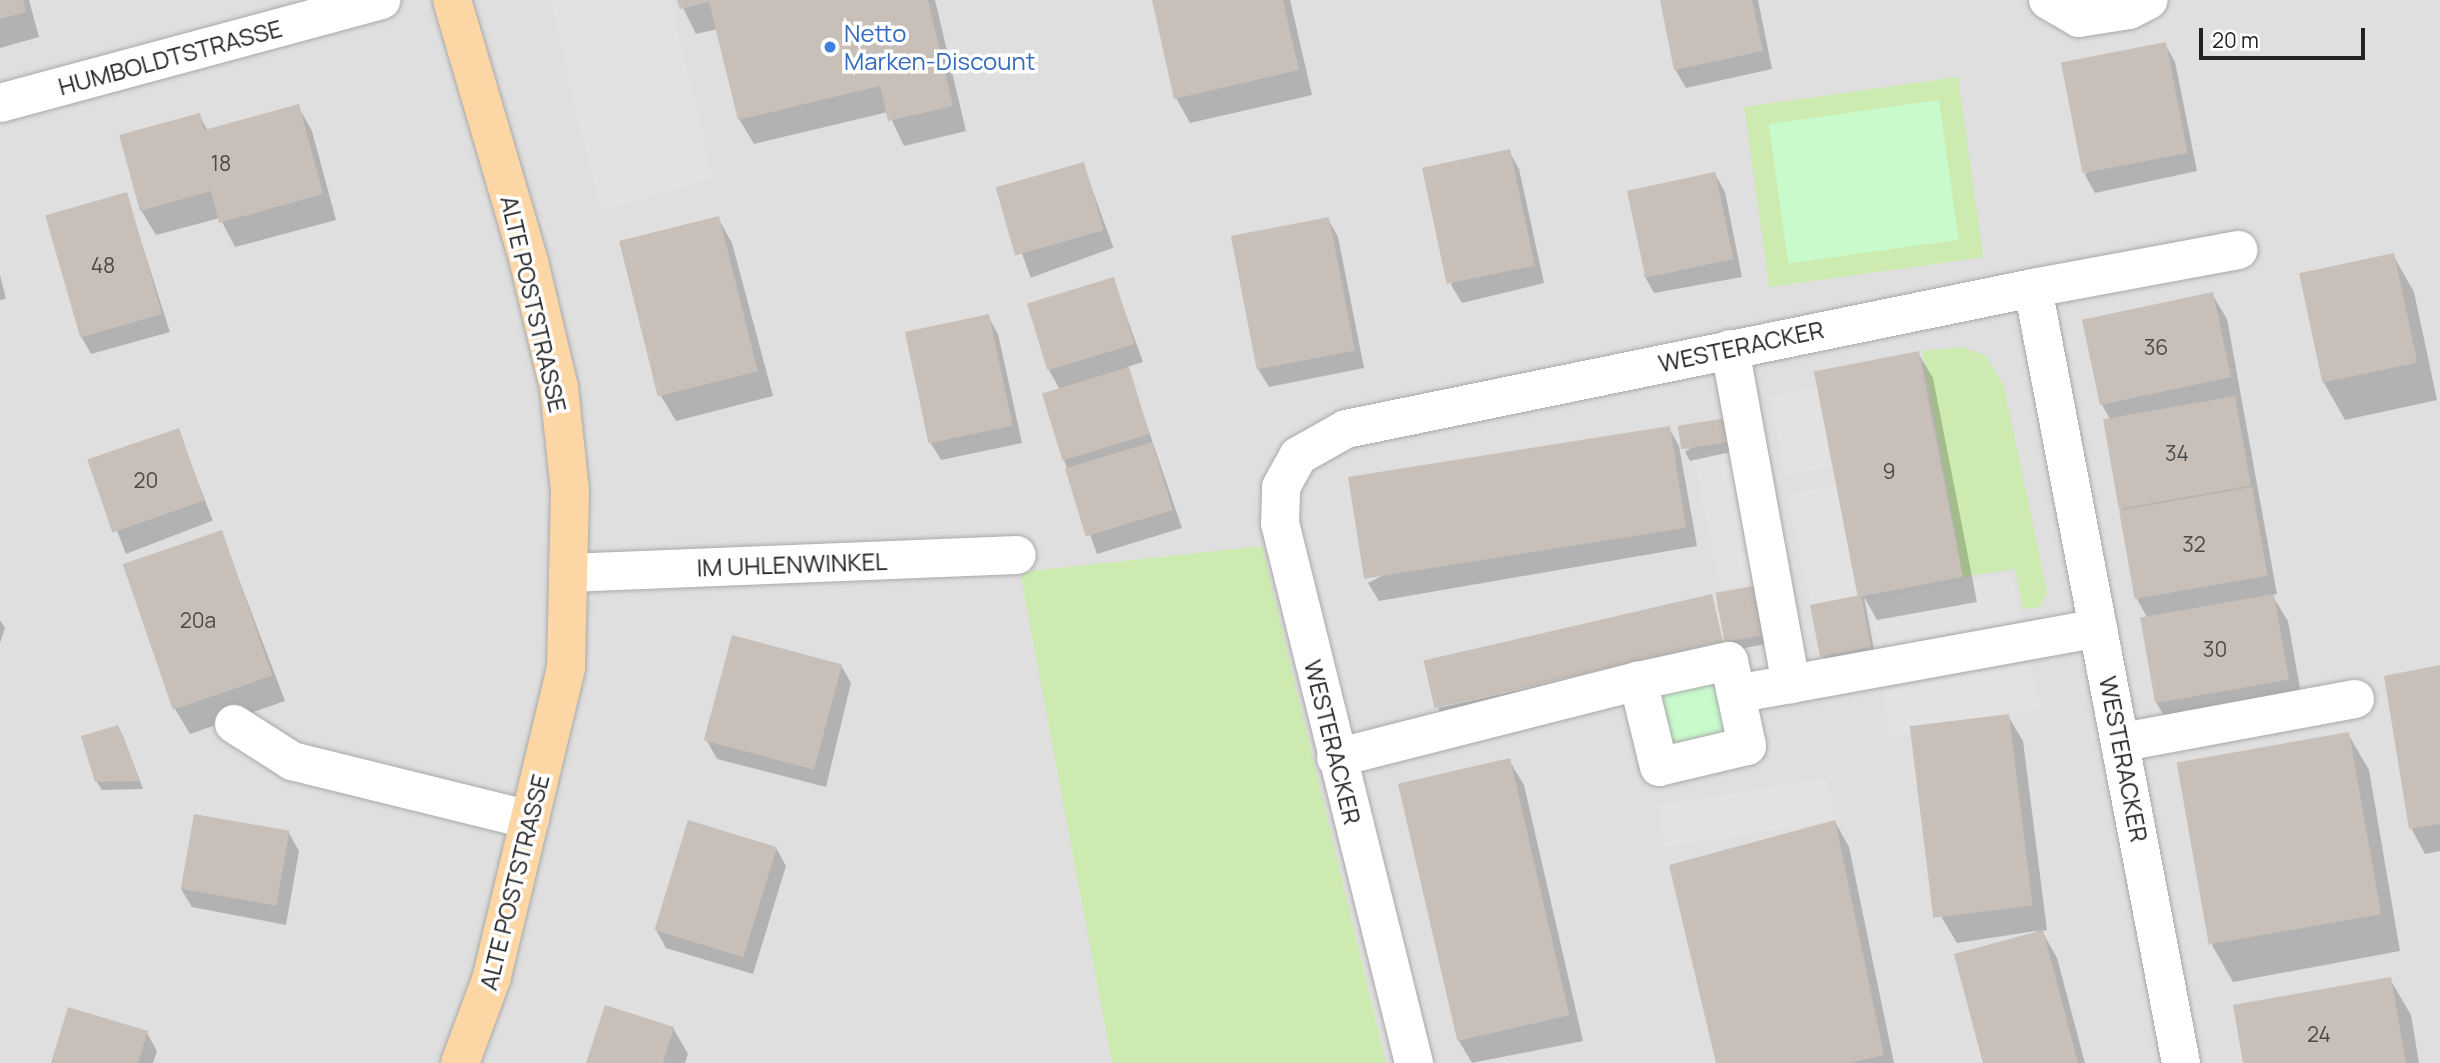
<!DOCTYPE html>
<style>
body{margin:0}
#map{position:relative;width:2440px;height:1063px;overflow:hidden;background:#f2efe9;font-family:Manrope,sans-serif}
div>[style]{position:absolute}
.residential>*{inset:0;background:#e0dfdf;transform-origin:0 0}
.grass>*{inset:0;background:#cdebb0;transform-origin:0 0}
.park>*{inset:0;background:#c8facc;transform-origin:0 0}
.parking>*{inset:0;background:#e2e2e2;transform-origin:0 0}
.shadow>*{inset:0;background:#0003;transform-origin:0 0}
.building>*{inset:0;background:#c7bfb8;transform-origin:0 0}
.roads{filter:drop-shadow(0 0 2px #a9a9a9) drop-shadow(0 0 2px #a9a9a9)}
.minor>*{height:38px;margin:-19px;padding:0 19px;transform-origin:19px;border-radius:19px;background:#fff}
.major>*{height:38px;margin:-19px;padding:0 19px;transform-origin:19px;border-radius:19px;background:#fcd6a4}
.dots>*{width:19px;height:19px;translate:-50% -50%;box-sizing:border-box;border:4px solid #fff;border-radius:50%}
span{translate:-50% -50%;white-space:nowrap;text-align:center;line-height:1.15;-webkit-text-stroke:7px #fff;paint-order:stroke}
.number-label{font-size:21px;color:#4b4948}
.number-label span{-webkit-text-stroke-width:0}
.shop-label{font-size:24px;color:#366cbe}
.left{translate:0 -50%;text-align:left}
.street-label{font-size:24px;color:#222}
.scale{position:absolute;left:2199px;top:28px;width:166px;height:32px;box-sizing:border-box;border:4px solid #222;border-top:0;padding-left:9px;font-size:21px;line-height:24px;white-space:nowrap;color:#222;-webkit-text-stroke:5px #fff;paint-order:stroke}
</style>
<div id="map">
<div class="residential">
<i style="left:0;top:0;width:2440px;height:1063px"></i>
</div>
<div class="grass">
<i style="left:1958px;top:77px;width:182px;height:216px;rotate:82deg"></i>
<i style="clip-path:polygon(1962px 347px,1985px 355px,2004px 386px,2047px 592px,2040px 607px,2023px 609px,2015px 569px,1963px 577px,1922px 351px)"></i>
<i style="clip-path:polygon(1262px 546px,1386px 1063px,1112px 1063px,1020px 572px)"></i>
</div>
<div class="park">
<i style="left:1939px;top:100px;width:141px;height:172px;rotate:82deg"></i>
<i style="left:1729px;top:661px;width:87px;height:93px;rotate:78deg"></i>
</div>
<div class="parking">
<i style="clip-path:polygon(550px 0,671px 0,713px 178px,600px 211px)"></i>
<i style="left:1818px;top:387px;width:81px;height:50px;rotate:79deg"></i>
<i style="left:1730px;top:446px;width:138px;height:39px;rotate:78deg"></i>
<i style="left:1838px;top:484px;width:113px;height:52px;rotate:78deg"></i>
<i style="left:2012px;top:573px;width:48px;height:147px;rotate:79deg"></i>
<i style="left:2031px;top:662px;width:47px;height:152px;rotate:79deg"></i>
<i style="left:1828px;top:778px;width:43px;height:173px;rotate:81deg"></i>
</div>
<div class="shadow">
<i style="clip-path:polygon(0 0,29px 0,39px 37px,0 48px)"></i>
<i style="clip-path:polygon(679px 0,935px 0,966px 131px,904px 146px,888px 112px,754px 144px,739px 119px,718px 29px,696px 34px)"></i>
<i style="clip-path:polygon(1154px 0,1290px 0,1312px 95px,1190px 123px,1176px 98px)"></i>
<i style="clip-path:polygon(1662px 0,1758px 0,1772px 69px,1686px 88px,1675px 69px)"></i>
<i style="clip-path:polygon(2165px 44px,2175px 62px,2197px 171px,2095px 193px,2085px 175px)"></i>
<i style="clip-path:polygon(298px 106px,312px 131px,336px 220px,235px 247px,220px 218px,156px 235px,141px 210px,199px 115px,208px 131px)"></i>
<i style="clip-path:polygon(1509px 151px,1519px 169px,1544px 283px,1462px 303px,1451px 285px)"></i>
<i style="left:1083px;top:164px;width:89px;height:88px;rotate:70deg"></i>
<i style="clip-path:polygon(1715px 174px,1725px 192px,1742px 277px,1654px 293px,1644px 275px)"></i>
<i style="clip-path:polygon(126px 194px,170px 332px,91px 354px,81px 336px)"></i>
<i style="clip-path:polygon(718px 218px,732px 243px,773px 396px,676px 421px,661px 396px,621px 243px)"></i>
<i style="clip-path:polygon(1328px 219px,1338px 237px,1364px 368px,1269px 387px,1258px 369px)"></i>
<i style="clip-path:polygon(2393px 255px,2414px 292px,2437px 400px,2345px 420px,2324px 383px)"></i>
<i style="clip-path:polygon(0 275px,6px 299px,0 300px)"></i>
<i style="clip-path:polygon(1113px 279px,1143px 362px,1127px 367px,1182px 528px,1097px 554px,1064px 460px,1060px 390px,1049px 370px)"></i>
<i style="clip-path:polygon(2212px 294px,2227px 319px,2277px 594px,2272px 595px,2288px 621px,2303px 705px,2172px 729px,2157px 704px,2142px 620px,2148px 619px,2137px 599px,2105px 423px,2111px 421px,2101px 403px)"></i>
<i style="clip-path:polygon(988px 316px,998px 334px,1022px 443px,941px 460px,930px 442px)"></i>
<i style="clip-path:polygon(1918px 353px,1933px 378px,1977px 602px,1877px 620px,1864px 597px,1875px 655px,1826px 665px,1812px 608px,1863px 596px,1816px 374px)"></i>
<i style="clip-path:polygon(1726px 420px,1735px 451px,1690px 461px,1685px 452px)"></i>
<i style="clip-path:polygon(1669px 428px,1679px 446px,1697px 546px,1379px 601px,1368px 583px)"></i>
<i style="left:178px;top:430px;width:97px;height:93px;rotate:69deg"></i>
<i style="clip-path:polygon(221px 532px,285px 701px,190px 734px,175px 709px)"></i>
<i style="clip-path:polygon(1764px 596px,1773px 643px,1733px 650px,1717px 605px,1721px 612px)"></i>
<i style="clip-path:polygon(0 620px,5px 628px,0 643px)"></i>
<i style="clip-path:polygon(1722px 644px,1442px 715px,1438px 708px)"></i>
<i style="clip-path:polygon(841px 665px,851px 683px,826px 787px,717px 759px,707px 741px)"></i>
<i style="clip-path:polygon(2440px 667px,2440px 851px,2425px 854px,2411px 828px)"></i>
<i style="clip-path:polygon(2008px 716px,2023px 741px,2047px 930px,2042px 931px,2057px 958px,2085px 1063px,1985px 1063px,2036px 931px,1957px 943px,1942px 918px)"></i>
<i style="clip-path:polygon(118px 727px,123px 736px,143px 789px,102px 790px,96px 781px)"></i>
<i style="clip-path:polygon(2348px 734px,2369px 770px,2400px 951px,2233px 982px,2212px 945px)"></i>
<i style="clip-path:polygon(1509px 760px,1524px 785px,1583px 1041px,1472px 1063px,1459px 1041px,1400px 786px)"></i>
<i style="clip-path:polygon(1835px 822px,1849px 847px,1894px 1063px,1717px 1063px)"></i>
<i style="clip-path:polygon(289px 833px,299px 851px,286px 925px,192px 907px,181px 889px)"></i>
<i style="clip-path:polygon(776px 848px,786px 866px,753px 974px,666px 948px,656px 930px)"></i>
<i style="clip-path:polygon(2390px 979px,2411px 1015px,2419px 1063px,2244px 1063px)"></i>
<i style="clip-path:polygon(673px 1028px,688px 1054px,685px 1063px,588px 1063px)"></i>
<i style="clip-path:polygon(147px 1033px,157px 1051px,153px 1063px,53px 1063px)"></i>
</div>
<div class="building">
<i style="clip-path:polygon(0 0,23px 0,26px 12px,0 19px)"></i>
<i style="clip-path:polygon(677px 0,928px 0,953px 106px,888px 121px,880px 86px,738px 120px,709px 2px,680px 9px)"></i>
<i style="clip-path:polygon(1152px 0,1283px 0,1299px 70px,1174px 99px)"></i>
<i style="clip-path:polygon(1660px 0,1752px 0,1763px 51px,1674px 70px)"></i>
<i style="left:2166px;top:42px;width:113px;height:107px;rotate:79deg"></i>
<i style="clip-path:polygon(299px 104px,323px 194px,219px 223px,211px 191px,140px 211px,119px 135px,200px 113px,204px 130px)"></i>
<i style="left:1510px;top:149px;width:119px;height:90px;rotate:78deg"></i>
<i style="left:1084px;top:162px;width:71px;height:92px;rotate:74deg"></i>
<i style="left:1715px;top:172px;width:89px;height:90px;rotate:78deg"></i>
<i style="left:127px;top:192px;width:127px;height:85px;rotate:74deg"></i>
<i style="left:719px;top:216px;width:160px;height:103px;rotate:76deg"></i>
<i style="left:1329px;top:217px;width:136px;height:100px;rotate:79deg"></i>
<i style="left:2394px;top:253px;width:112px;height:97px;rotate:78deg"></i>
<i style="left:1114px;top:277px;width:70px;height:91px;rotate:73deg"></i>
<i style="left:2213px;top:292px;width:87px;height:134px;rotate:78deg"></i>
<i style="left:989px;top:314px;width:114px;height:86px;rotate:78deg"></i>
<i style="left:1919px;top:351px;width:230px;height:107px;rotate:79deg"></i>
<i style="left:1129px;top:367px;width:70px;height:91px;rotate:73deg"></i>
<i style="left:2235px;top:396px;width:91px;height:134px;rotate:80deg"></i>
<i style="left:1727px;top:418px;width:24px;height:50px;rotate:81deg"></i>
<i style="left:1670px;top:426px;width:103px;height:326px;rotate:81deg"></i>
<i style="left:179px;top:428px;width:77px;height:97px;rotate:71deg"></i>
<i style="left:1152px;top:442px;width:71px;height:91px;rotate:73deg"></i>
<i style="left:2252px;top:487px;width:90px;height:135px;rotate:80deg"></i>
<i style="left:222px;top:530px;width:154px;height:105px;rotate:71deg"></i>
<i style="left:1760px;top:585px;width:50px;height:45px;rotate:80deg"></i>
<i style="left:1712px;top:594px;width:49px;height:296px;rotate:77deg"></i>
<i style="left:2274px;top:594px;width:87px;height:136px;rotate:80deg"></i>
<i style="left:1861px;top:595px;width:53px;height:52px;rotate:79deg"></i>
<i style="left:732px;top:635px;width:114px;height:109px;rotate:15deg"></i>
<i style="clip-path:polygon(2440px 665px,2440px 824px,2409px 829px,2384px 676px)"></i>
<i style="left:2009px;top:714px;width:193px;height:100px;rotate:83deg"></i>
<i style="clip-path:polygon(118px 725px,140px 781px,95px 782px,81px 736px)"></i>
<i style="left:2349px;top:732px;width:185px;height:175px;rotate:80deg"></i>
<i style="left:1510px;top:758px;width:264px;height:115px;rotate:77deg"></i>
<i style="left:194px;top:814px;width:97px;height:76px;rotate:10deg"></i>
<i style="left:688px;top:820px;width:93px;height:115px;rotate:17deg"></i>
<i style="clip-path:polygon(1835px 820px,1884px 1055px,1850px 1063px,1716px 1063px,1669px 865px)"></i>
<i style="clip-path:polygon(2043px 930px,2078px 1063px,1983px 1063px,1954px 954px)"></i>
<i style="clip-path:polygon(2391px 977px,2406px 1063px,2243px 1063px,2233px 1005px)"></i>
<i style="clip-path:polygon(605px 1005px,674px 1027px,663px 1063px,586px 1063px)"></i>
<i style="clip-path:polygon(68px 1007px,148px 1031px,138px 1063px,51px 1063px)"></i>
</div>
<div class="roads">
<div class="minor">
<i style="left:2048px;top:0;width:36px;rotate:30deg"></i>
<i style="left:2079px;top:18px;width:51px;rotate:-9.1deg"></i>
<i style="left:2129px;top:10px;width:22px;rotate:-27deg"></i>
<i style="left:0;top:103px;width:395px;rotate:-15.1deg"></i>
<i style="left:2033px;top:288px;width:209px;rotate:-10.5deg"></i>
<i style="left:1730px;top:349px;width:341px;rotate:79.7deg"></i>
<i style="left:568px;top:573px;width:449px;rotate:-2.3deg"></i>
<i style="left:1736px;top:694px;width:368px;rotate:-10.3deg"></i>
<i style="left:234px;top:724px;width:69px;rotate:32.5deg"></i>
<i style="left:292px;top:761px;width:245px;rotate:13.9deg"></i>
<i style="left:2123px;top:742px;width:236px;rotate:-10.5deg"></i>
<i style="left:1336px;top:758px;width:312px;rotate:-14.3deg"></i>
<i style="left:1638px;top:681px;width:93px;rotate:-12.4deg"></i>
<i style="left:1729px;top:661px;width:87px;rotate:78deg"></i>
<i style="left:1747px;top:746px;width:90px;rotate:166.6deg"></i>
<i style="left:1659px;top:767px;width:89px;rotate:-103.7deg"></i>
<i style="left:1414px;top:1063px;width:556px;rotate:-103.94deg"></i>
<i style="left:1280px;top:523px;width:36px;rotate:-88deg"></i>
<i style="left:1281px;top:487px;width:35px;rotate:-61deg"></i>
<i style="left:1298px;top:456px;width:55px;rotate:-29.4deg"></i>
<i style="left:1346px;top:429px;width:701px;rotate:-11.6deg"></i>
<i style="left:2033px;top:288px;width:789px;rotate:79.19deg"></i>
</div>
<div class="major">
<i style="left:452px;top:0;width:273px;rotate:73.6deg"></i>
<i style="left:529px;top:262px;width:130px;rotate:76.6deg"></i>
<i style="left:559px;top:388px;width:104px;rotate:83.9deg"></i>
<i style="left:570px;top:491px;width:177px;rotate:91.3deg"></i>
<i style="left:566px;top:668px;width:318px;rotate:103.5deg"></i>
<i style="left:492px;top:977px;width:92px;rotate:110.4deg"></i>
</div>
</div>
<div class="dots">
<i style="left:830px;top:47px;background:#3f7fe0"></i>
</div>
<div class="number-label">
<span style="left:221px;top:163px">18</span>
<span style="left:103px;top:265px">48</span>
<span style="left:2156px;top:347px">36</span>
<span style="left:2177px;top:453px">34</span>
<span style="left:1889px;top:471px">9</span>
<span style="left:146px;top:480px">20</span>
<span style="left:2194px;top:544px">32</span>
<span style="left:198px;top:620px">20a</span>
<span style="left:2215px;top:649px">30</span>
<span style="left:2319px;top:1034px">24</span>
</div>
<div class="shop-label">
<span class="left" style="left:844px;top:47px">Netto<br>Marken-Discount</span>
</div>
<div class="street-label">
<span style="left:170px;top:57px;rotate:-15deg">HUMBOLDTSTRASSE</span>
<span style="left:534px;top:304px;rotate:77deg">ALTE POSTSTRASSE</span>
<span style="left:1741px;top:346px;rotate:-12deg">WESTERACKER</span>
<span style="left:792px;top:564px;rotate:-2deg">IM UHLENWINKEL</span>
<span style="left:1333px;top:742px;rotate:76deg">WESTERACKER</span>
<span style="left:2124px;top:759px;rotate:79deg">WESTERACKER</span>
<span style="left:514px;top:882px;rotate:-76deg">ALTE POSTSTRASSE</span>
</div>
<div class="scale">20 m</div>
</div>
